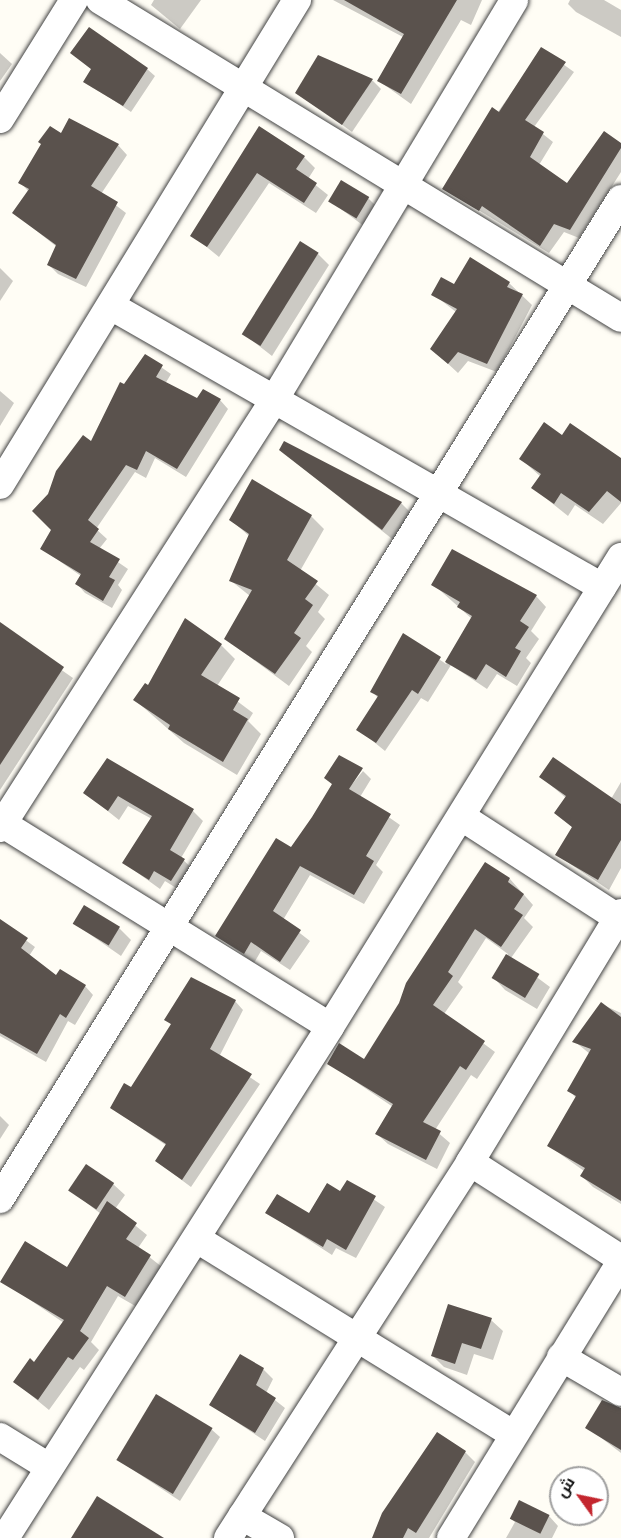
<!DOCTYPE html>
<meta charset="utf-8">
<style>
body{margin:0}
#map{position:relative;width:621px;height:1538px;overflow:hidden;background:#fffdf5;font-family:"Crimson Pro",Cairo,serif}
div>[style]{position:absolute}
.shadow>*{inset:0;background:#0003}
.building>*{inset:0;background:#5a524d;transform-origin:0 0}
.roads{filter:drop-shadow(0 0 2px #444) drop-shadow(0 0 2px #444)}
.minor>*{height:28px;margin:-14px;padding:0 14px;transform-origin:14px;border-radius:14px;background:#fff}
span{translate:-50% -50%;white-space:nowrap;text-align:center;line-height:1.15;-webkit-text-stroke:6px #fff;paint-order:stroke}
.north{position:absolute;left:549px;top:1466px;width:60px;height:60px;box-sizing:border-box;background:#fff;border:2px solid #a0a0a0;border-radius:50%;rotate:303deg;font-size:16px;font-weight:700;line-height:24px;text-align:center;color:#111}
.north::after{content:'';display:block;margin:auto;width:21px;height:27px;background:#c4262e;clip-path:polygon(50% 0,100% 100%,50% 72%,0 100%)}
</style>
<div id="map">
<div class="shadow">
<i style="clip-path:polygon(154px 0,201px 0,180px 29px,151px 5px)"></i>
<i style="clip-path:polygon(333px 0,482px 0,471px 25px,461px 20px,411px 104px,379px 81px,403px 37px)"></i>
<i style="clip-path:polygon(570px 0,604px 0,621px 10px,621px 37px,576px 12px,568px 4px)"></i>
<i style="clip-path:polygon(542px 49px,574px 72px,534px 127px,553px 142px,539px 165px,568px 185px,621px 145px,621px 172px,579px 238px,564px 232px,549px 253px,444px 189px)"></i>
<i style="clip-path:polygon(0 53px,12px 64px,0 81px)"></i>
<i style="clip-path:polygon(72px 53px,147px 69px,155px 76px,131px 112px,85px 81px,92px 70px)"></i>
<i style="clip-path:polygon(319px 57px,373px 81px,381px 89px,352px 132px,297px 92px)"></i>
<i style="clip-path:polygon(260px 128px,304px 157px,315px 168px,308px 179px,328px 195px,316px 213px,269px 183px,219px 257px,192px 235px)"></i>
<i style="clip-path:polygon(61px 136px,118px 145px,127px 155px,101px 194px,126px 213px,86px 287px,58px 274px,49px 265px,57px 247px,14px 213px,29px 192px,20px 182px)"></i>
<i style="clip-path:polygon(368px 198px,380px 210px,368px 229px,330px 201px)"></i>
<i style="clip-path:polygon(318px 254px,329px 265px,272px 356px,245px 335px)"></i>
<i style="clip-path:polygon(0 268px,13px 281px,0 301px)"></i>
<i style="clip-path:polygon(509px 283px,532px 305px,497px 372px,468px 361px,458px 373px,432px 349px,456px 312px,433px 294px,454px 286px)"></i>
<i style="clip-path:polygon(145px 356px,171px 374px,165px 384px,198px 400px,220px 400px,228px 409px,186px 477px,155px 458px,146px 478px,135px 472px,96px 529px,107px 539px,99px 549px,128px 569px,118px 585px,122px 590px,112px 608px,85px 593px,77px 584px,81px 576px,42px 549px,92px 443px)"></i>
<i style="clip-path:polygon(0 391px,14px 403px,0 426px)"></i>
<i style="clip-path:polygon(280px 450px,401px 503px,414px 516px,396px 542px)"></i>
<i style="clip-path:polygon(521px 459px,621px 460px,621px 503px,603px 524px,575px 505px,568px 516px,533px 488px,541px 477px)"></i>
<i style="clip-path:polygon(311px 516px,324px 529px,300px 571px,329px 595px,318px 612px,325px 619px,306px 646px,312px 652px,289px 686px,226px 639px,250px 596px,230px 580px,249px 536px,231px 520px)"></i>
<i style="clip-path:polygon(433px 584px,536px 596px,546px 607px,531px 631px,539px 639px,526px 658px,531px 663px,517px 686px,497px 674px,487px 689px,451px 665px,428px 702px,421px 698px,385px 751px,358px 729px,378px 698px,372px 691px,404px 635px,446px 664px,472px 619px)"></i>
<i style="clip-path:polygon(0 627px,73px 678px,0 790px)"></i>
<i style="clip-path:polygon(221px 645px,235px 659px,217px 686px,253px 713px,248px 721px,261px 734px,237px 775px,184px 743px,135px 700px)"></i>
<i style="clip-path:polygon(340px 757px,362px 770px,344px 794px,363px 771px,371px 779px,360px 797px,400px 825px,376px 865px,383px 872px,364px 904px,310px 875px,283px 920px,310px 941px,290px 970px,261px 951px,254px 963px,217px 936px,292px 849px,333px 785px,326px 778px)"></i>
<i style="clip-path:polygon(108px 760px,193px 811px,203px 821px,181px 858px,194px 870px,181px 891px,165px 881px,160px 889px,124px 863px,152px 819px,128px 806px,119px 820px,85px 793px)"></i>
<i style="clip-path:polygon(541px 777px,611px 799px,621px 782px,621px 868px,609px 890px,557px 855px,573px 828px,556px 813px,566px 798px)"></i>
<i style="clip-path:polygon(510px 879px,533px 905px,524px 918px,533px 927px,511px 958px,550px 987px,537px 1009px,505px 990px,494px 978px,508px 954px,486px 938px,458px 982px,463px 987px,444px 1014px,495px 1052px,477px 1079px,471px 1075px,435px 1130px,450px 1143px,437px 1169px,388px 1144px,377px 1134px,393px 1107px,328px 1063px,365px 1061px)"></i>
<i style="clip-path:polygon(0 921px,35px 947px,29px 956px,57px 977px,85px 986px,93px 995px,75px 1025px,68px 1021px,46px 1062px,0 1036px)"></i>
<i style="clip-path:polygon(75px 924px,119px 928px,131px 940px,121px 956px)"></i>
<i style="clip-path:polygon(235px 1001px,243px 1010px,219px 1057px,260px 1084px,191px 1187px,156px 1161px,167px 1146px,112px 1108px,132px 1089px,172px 1025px,166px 1020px)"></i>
<i style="clip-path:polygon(601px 1004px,621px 1013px,621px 1204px,593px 1187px,582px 1176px,584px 1171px,549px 1146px,576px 1098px,569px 1090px,590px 1054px,574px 1041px)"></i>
<i style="clip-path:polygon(0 1116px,9px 1125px,0 1139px)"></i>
<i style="clip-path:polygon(348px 1182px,385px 1207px,356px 1258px,336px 1248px,332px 1255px,267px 1213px,310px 1215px,341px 1193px)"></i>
<i style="clip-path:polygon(113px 1184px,125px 1195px,115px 1209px,147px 1235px,138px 1248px,162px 1267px,137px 1307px,118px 1296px,91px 1342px,99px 1350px,84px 1370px,80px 1367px,49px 1410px,15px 1382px,35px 1364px,64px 1323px,2px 1281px,68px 1269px,101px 1214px,70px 1190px)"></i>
<i style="clip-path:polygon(491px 1320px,503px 1331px,493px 1360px,474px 1354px,467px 1375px,444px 1367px,432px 1355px)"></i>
<i style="clip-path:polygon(263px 1369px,273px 1379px,266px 1393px,285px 1408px,265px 1441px,211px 1405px)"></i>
<i style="clip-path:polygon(621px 1410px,621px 1453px,587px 1427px)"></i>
<i style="clip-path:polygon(211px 1429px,220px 1437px,180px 1501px,121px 1462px)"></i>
<i style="clip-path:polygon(465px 1452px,475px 1462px,429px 1538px,373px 1538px)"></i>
<i style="clip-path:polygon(549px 1516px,558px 1526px,552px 1538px,506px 1538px,515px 1522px,511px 1519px)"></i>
</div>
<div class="building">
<i style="clip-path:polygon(344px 0,457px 0,401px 94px,377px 81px,404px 34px)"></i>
<i style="clip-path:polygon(89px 27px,148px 68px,123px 106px,83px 82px,91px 69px,70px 53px)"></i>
<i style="clip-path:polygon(541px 47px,566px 62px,525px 120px,544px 132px,530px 157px,567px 183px,604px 131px,621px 143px,621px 148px,570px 230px,554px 224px,540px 246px,482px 206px,479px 211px,442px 189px,492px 107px,499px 112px)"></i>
<i style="clip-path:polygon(318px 55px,373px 79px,342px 125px,295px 93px)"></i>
<i style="clip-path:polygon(69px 118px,119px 144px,91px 186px,118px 202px,76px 279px,47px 265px,56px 245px,12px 213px,29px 189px,18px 183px,41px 144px,38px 142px,50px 126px,61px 133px)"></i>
<i style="clip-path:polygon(259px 126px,305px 156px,296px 169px,317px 183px,304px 203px,257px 173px,207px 247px,190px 236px)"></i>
<i style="left:341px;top:180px;width:33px;height:25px;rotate:31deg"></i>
<i style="left:300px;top:241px;width:22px;height:110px;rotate:32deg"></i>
<i style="clip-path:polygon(470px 257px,510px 282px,507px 287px,523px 294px,487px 364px,458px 352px,448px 364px,430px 349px,457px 309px,431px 295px,441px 277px,454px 284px)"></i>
<i style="clip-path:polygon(145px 354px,163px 365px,156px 377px,197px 398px,203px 389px,221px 399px,177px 469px,146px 451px,137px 470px,126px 465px,88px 520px,99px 529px,90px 542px,120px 559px,109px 577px,115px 580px,103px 601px,75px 584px,81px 574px,40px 549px,51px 530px,32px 511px,48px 494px,56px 471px,83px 435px,91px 441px,120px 382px,124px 384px)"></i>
<i style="clip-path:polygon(544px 422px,562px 435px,570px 423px,621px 458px,621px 502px,607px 491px,589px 512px,561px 493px,554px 504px,531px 488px,541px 474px,519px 459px)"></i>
<i style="clip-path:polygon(284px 441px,402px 502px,382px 530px,279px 450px)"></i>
<i style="clip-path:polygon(252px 479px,312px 515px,287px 560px,318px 581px,305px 599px,313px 605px,294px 633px,301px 638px,275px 674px,224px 639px,252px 590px,229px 581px,249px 534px,229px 520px)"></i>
<i style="clip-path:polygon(452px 549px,537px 595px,520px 621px,529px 627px,515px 648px,521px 651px,506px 677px,486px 664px,476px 680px,445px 662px,472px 616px,457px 607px,460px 602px,431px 585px)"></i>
<i style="clip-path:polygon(185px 618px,222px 644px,201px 675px,240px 698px,233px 710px,248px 719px,223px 762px,168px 729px,170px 725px,133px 700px,145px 683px,148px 685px)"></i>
<i style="clip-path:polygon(0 622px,64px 667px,0 765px)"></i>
<i style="clip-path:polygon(403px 633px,441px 657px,418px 694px,412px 690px,376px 743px,356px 730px,378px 696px,370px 692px)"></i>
<i style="clip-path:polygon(339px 755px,363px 768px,349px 789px,391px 814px,366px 856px,374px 861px,354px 895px,300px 866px,273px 911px,301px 930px,280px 962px,251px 942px,244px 954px,215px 936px,276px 838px,291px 847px,312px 817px,332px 784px,324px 778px)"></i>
<i style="clip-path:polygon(553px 757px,621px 804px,621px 840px,598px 880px,555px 855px,572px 827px,554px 813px,566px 796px,539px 777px)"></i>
<i style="clip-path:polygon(107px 758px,194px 809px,170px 850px,185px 859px,171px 881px,154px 871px,149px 880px,122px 863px,152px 816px,118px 796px,108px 811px,83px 793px)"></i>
<i style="clip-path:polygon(485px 862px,510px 878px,508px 882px,524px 894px,514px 909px,523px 915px,501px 947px,475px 929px,448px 972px,453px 976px,433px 1005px,485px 1041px,466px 1070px,460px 1066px,423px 1122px,441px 1131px,426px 1160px,375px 1134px,393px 1104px,327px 1064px,339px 1043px,364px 1059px,399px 1003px,406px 983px)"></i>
<i style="left:84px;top:905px;width:42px;height:22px;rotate:31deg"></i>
<i style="clip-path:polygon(0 919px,28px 938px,21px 948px,56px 975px,60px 969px,86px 985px,66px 1018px,60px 1014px,37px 1054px,0 1033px)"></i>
<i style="left:506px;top:954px;width:39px;height:28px;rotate:31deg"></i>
<i style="clip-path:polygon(191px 977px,236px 1000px,210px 1049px,252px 1074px,182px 1180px,155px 1161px,166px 1144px,110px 1108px,124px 1083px,131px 1087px,171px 1024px,164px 1020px)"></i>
<i style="clip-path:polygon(601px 1002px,621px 1017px,621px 1201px,580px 1176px,585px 1168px,547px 1146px,576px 1096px,567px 1091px,591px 1049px,572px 1042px)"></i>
<i style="left:86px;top:1164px;width:34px;height:32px;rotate:34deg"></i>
<i style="clip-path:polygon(347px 1180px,376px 1196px,346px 1250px,327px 1239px,323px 1247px,265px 1213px,277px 1194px,309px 1213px,327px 1183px,340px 1191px)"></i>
<i style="clip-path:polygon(107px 1201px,137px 1223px,126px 1239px,151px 1255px,125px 1297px,107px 1286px,80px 1331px,89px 1338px,73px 1360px,68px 1357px,38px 1400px,13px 1382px,30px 1358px,34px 1362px,64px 1320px,0 1282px,25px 1241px,67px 1267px)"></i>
<i style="clip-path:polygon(448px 1304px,492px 1318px,481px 1349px,462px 1343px,455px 1364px,431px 1356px)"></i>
<i style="clip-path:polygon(240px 1354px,264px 1368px,256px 1385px,276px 1398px,255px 1433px,209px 1405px)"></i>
<i style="left:156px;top:1394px;width:66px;height:77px;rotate:31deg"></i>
<i style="clip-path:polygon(602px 1400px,621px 1408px,621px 1450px,585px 1428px)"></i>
<i style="clip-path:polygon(437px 1432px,466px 1451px,441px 1493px,416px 1533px,408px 1528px,403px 1538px,372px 1538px,382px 1513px)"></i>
<i style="clip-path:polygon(97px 1496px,164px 1538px,71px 1538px)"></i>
<i style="left:519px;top:1500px;width:34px;height:21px;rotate:26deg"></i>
</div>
<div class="roads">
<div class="minor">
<i style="left:100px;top:0;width:610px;rotate:31.4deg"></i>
<i style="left:0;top:119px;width:140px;rotate:-58.1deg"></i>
<i style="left:111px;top:306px;width:566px;rotate:29.78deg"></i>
<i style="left:0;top:485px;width:569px;rotate:-58.52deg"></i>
<i style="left:462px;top:817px;width:186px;rotate:32.9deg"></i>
<i style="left:0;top:822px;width:388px;rotate:31.8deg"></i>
<i style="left:0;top:828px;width:508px;rotate:-57.37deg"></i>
<i style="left:274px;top:400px;width:466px;rotate:-59deg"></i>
<i style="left:470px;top:1162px;width:179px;rotate:32.7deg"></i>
<i style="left:0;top:1199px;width:1177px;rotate:-58.16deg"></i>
<i style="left:197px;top:1239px;width:371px;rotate:31.7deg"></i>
<i style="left:561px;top:1357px;width:69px;rotate:30.3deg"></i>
<i style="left:0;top:1437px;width:57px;rotate:31.5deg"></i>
<i style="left:242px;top:1516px;width:44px;rotate:30.1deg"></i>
<i style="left:5px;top:1538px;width:606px;rotate:-57.54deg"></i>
<i style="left:330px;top:1027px;width:553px;rotate:-58.24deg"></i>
<i style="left:228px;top:1538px;width:447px;rotate:-57.2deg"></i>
<i style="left:470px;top:1162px;width:291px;rotate:-58.8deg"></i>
<i style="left:451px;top:1538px;width:324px;rotate:-58.4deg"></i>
</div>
</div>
<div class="north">ش</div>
</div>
